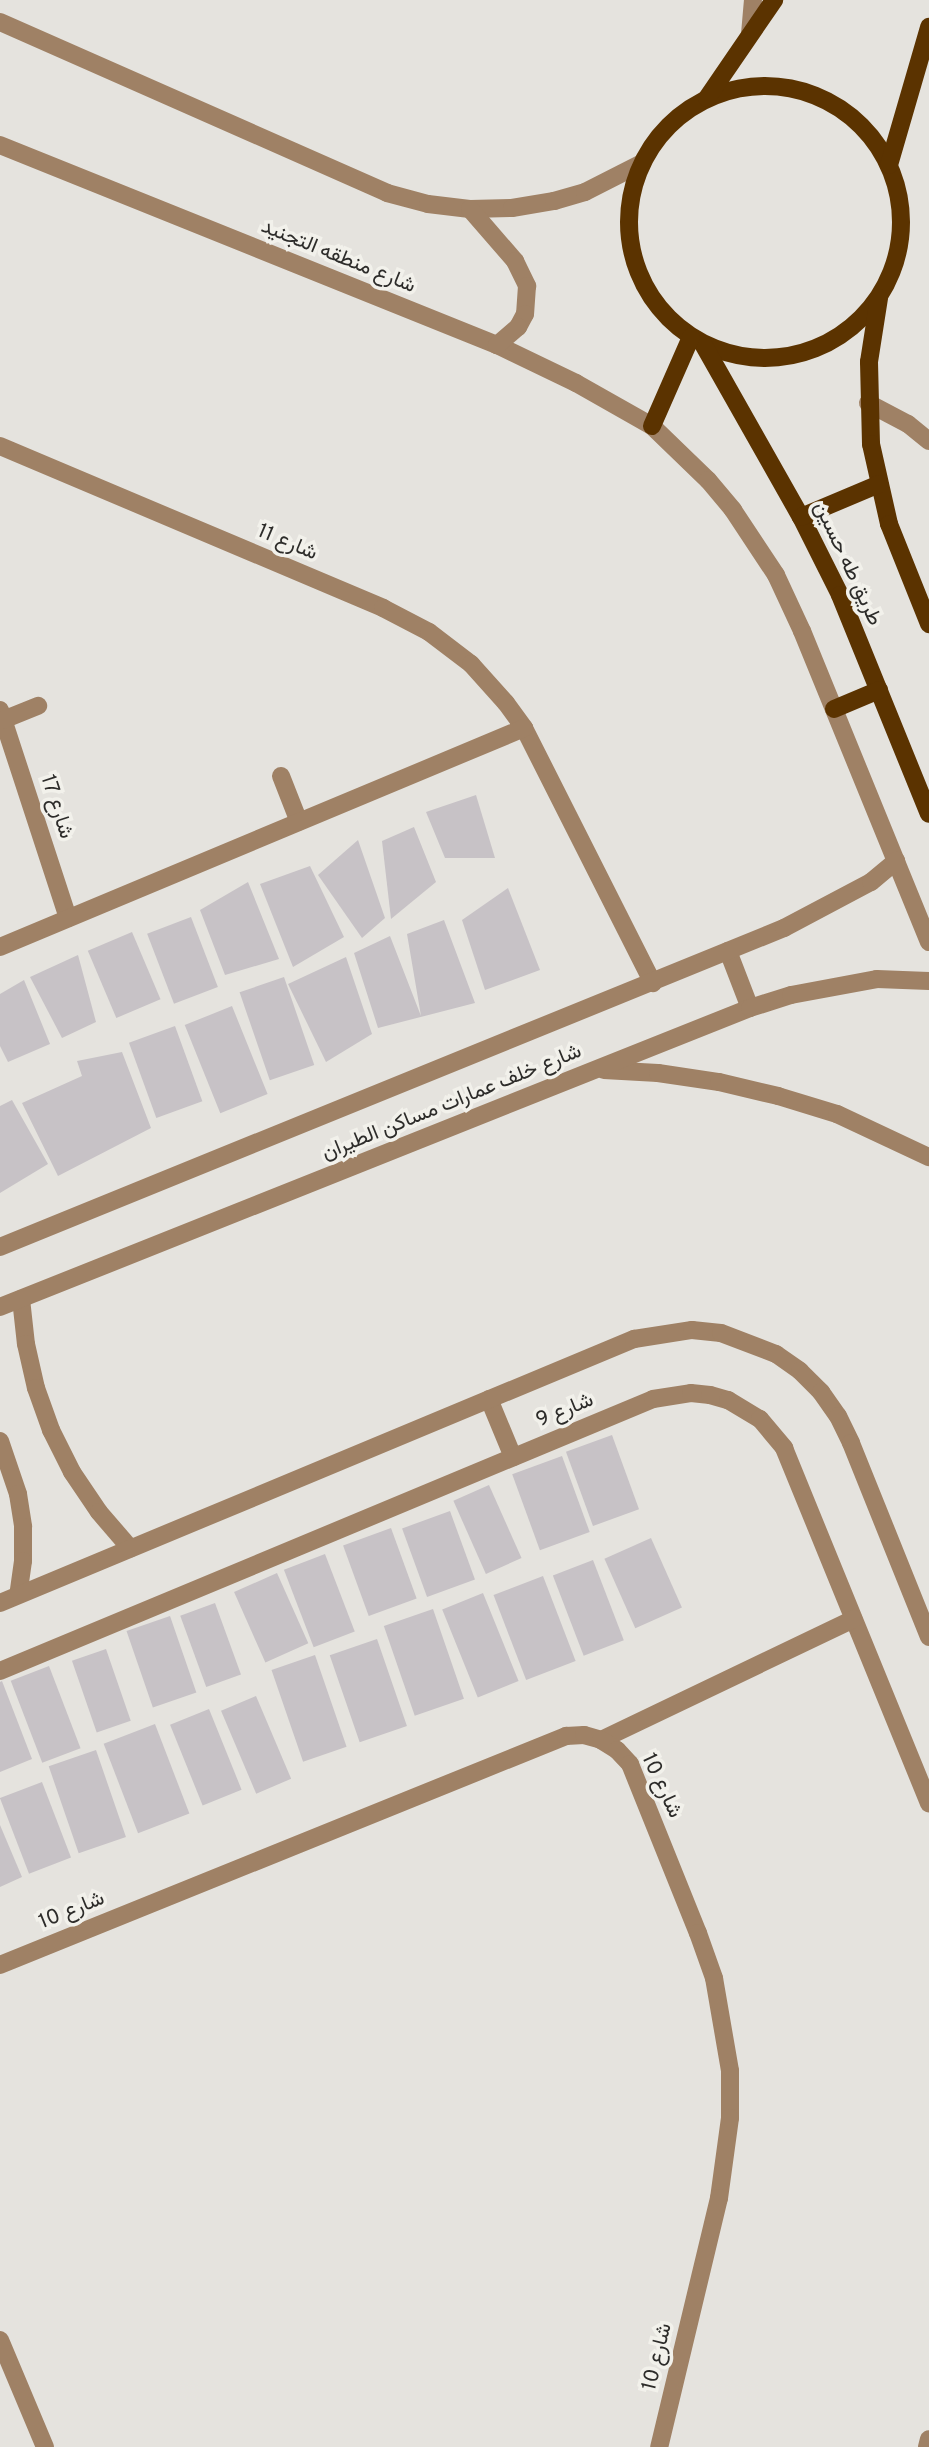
<!DOCTYPE html>
<meta charset="utf-8">
<style>
body{margin:0}
#map{position:relative;width:929px;height:2447px;overflow:hidden;background:#e5e3de;font-family:Overpass,Vazirmatn,sans-serif}
div>[style]{position:absolute}
.building>*{inset:0;background:#c7c2c6;transform-origin:0 0}
.minor>*{height:18px;margin:-9px;padding:0 9px;transform-origin:9px;border-radius:9px;background:#9f8165}
.major>*{height:18px;margin:-9px;padding:0 9px;transform-origin:9px;border-radius:9px;background:#5b3300}
.major>.ring{margin:-9px;padding:0;box-sizing:content-box;background:none;border:18px solid #5b3300;border-radius:50%}
span{translate:-50% -50%;white-space:nowrap;text-align:center;line-height:1.15;-webkit-text-stroke:7px #f2f1eb;paint-order:stroke}
.street-label{font-size:21px;color:#2d2c2a}
</style>
<div id="map">
<div class="building">
<i style="clip-path:polygon(476px 795px,495px 858px,445px 858px,426px 812px)"></i>
<i style="clip-path:polygon(414px 827px,436px 882px,391px 919px,382px 841px)"></i>
<i style="clip-path:polygon(358px 840px,385px 918px,362px 938px,318px 875px)"></i>
<i style="clip-path:polygon(310px 866px,344px 937px,293px 967px,260px 884px)"></i>
<i style="clip-path:polygon(248px 882px,279px 959px,225px 975px,200px 910px)"></i>
<i style="clip-path:polygon(508px 888px,540px 970px,485px 990px,462px 920px)"></i>
<i style="left:191px;top:917px;width:75px;height:47px;rotate:69deg"></i>
<i style="clip-path:polygon(444px 920px,475px 1003px,378px 1028px,354px 953px,390px 936px,421px 1016px,407px 934px)"></i>
<i style="left:132px;top:932px;width:73px;height:48px;rotate:67deg"></i>
<i style="clip-path:polygon(78px 955px,96px 1022px,62px 1038px,30px 977px)"></i>
<i style="clip-path:polygon(346px 957px,372px 1034px,326px 1062px,288px 984px)"></i>
<i style="left:284px;top:977px;width:93px;height:47px;rotate:71deg"></i>
<i style="clip-path:polygon(24px 980px,50px 1044px,8px 1062px,0 1046px,0 994px)"></i>
<i style="left:232px;top:1006px;width:95px;height:51px;rotate:68deg"></i>
<i style="left:175px;top:1026px;width:80px;height:49px;rotate:70deg"></i>
<i style="clip-path:polygon(122px 1052px,151px 1128px,58px 1176px,22px 1103px,82px 1076px,77px 1061px)"></i>
<i style="clip-path:polygon(12px 1100px,48px 1164px,0 1193px,0 1106px)"></i>
<i style="left:612px;top:1435px;width:79px;height:49px;rotate:70deg"></i>
<i style="left:562px;top:1456px;width:81px;height:53px;rotate:70deg"></i>
<i style="left:489px;top:1485px;width:80px;height:39px;rotate:66deg"></i>
<i style="left:450px;top:1511px;width:73px;height:51px;rotate:70deg"></i>
<i style="left:391px;top:1528px;width:75px;height:51px;rotate:70deg"></i>
<i style="left:651px;top:1538px;width:76px;height:51px;rotate:66deg"></i>
<i style="left:325px;top:1554px;width:83px;height:44px;rotate:69deg"></i>
<i style="left:593px;top:1560px;width:86px;height:43px;rotate:69deg"></i>
<i style="left:277px;top:1573px;width:77px;height:47px;rotate:66deg"></i>
<i style="left:543px;top:1576px;width:91px;height:53px;rotate:69deg"></i>
<i style="left:483px;top:1593px;width:95px;height:44px;rotate:68deg"></i>
<i style="left:215px;top:1603px;width:76px;height:37px;rotate:70deg"></i>
<i style="left:433px;top:1609px;width:95px;height:52px;rotate:71deg"></i>
<i style="left:170px;top:1616px;width:81px;height:46px;rotate:71deg"></i>
<i style="left:377px;top:1639px;width:92px;height:50px;rotate:71deg"></i>
<i style="left:106px;top:1649px;width:76px;height:36px;rotate:71deg"></i>
<i style="left:315px;top:1655px;width:97px;height:46px;rotate:71deg"></i>
<i style="left:49px;top:1666px;width:88px;height:41px;rotate:69deg"></i>
<i style="clip-path:polygon(2px 1681px,32px 1759px,0 1772px,0 1682px)"></i>
<i style="left:256px;top:1696px;width:90px;height:38px;rotate:67deg"></i>
<i style="left:209px;top:1709px;width:87px;height:42px;rotate:68deg"></i>
<i style="left:155px;top:1724px;width:96px;height:55px;rotate:69deg"></i>
<i style="left:96px;top:1750px;width:92px;height:50px;rotate:71deg"></i>
<i style="left:42px;top:1782px;width:81px;height:45px;rotate:69deg"></i>
<i style="clip-path:polygon(0 1825px,22px 1877px,0 1887px)"></i>
</div>
<div class="minor">
<i style="left:0;top:22px;width:423px;rotate:23.8deg"></i>
<i style="left:387px;top:193px;width:42px;rotate:15deg"></i>
<i style="left:428px;top:204px;width:42px;rotate:6.8deg"></i>
<i style="left:470px;top:209px;width:42px;rotate:-1.4deg"></i>
<i style="left:512px;top:208px;width:43px;rotate:-9.5deg"></i>
<i style="left:554px;top:201px;width:32px;rotate:-16deg"></i>
<i style="left:585px;top:192px;width:64px;rotate:-27deg"></i>
<i style="left:750px;top:34px;width:34px;rotate:-85deg"></i>
<i style="left:0;top:145px;width:536px;rotate:21.92deg"></i>
<i style="left:497px;top:345px;width:88px;rotate:25.7deg"></i>
<i style="left:576px;top:383px;width:87px;rotate:29.5deg"></i>
<i style="left:652px;top:426px;width:78px;rotate:44deg"></i>
<i style="left:708px;top:480px;width:39px;rotate:50deg"></i>
<i style="left:733px;top:510px;width:78px;rotate:56.5deg"></i>
<i style="left:776px;top:575px;width:62px;rotate:65.1deg"></i>
<i style="left:802px;top:631px;width:336px;rotate:67.8deg"></i>
<i style="left:470px;top:209px;width:69px;rotate:49.1deg"></i>
<i style="left:515px;top:261px;width:28px;rotate:64deg"></i>
<i style="left:527px;top:286px;width:28px;rotate:94deg"></i>
<i style="left:525px;top:314px;width:15px;rotate:118deg"></i>
<i style="left:518px;top:327px;width:28px;rotate:139deg"></i>
<i style="left:868px;top:403px;width:45px;rotate:27.7deg"></i>
<i style="left:908px;top:424px;width:27px;rotate:39deg"></i>
<i style="left:0;top:446px;width:416px;rotate:22.9deg"></i>
<i style="left:383px;top:608px;width:52px;rotate:27.6deg"></i>
<i style="left:429px;top:632px;width:53px;rotate:37.3deg"></i>
<i style="left:471px;top:664px;width:52px;rotate:48.1deg"></i>
<i style="left:506px;top:703px;width:31px;rotate:54deg"></i>
<i style="left:524px;top:728px;width:286px;rotate:63.2deg"></i>
<i style="left:0;top:710px;width:219px;rotate:71.9deg"></i>
<i style="left:3px;top:720px;width:38px;rotate:-22deg"></i>
<i style="left:281px;top:776px;width:49px;rotate:68.6deg"></i>
<i style="left:0;top:947px;width:568px;rotate:-22.68deg"></i>
<i style="left:728px;top:951px;width:61px;rotate:68.9deg"></i>
<i style="left:604px;top:1070px;width:54px;rotate:3.2deg"></i>
<i style="left:658px;top:1073px;width:62px;rotate:8.4deg"></i>
<i style="left:719px;top:1082px;width:61px;rotate:13.3deg"></i>
<i style="left:778px;top:1096px;width:62px;rotate:17deg"></i>
<i style="left:837px;top:1114px;width:102px;rotate:25.1deg"></i>
<i style="left:0;top:1247px;width:846px;rotate:-22.14deg"></i>
<i style="left:784px;top:928px;width:98px;rotate:-27.9deg"></i>
<i style="left:871px;top:882px;width:33px;rotate:-40deg"></i>
<i style="left:21px;top:1299px;width:45px;rotate:83.7deg"></i>
<i style="left:26px;top:1344px;width:45px;rotate:77.2deg"></i>
<i style="left:36px;top:1388px;width:45px;rotate:70.3deg"></i>
<i style="left:51px;top:1430px;width:47px;rotate:63.4deg"></i>
<i style="left:72px;top:1472px;width:48px;rotate:56deg"></i>
<i style="left:99px;top:1512px;width:48px;rotate:49.3deg"></i>
<i style="left:0;top:1307px;width:807px;rotate:-21.74deg"></i>
<i style="left:750px;top:1008px;width:43px;rotate:-17.6deg"></i>
<i style="left:791px;top:995px;width:87px;rotate:-10.5deg"></i>
<i style="left:877px;top:979px;width:52px;rotate:2.2deg"></i>
<i style="left:489px;top:1399px;width:63px;rotate:67.5deg"></i>
<i style="left:0;top:1441px;width:56px;rotate:71.2deg"></i>
<i style="left:18px;top:1494px;width:33px;rotate:81deg"></i>
<i style="left:23px;top:1527px;width:34px;rotate:90deg"></i>
<i style="left:23px;top:1561px;width:34px;rotate:98deg"></i>
<i style="left:0;top:1603px;width:687px;rotate:-22.61deg"></i>
<i style="left:634px;top:1339px;width:59px;rotate:-8.8deg"></i>
<i style="left:692px;top:1330px;width:29px;rotate:6deg"></i>
<i style="left:721px;top:1333px;width:59px;rotate:20.9deg"></i>
<i style="left:776px;top:1354px;width:29px;rotate:35deg"></i>
<i style="left:800px;top:1371px;width:30px;rotate:45deg"></i>
<i style="left:821px;top:1392px;width:29px;rotate:55deg"></i>
<i style="left:838px;top:1416px;width:30px;rotate:64deg"></i>
<i style="left:851px;top:1443px;width:209px;rotate:68.1deg"></i>
<i style="left:0;top:1671px;width:707px;rotate:-22.61deg"></i>
<i style="left:653px;top:1399px;width:38px;rotate:-9deg"></i>
<i style="left:691px;top:1393px;width:19px;rotate:6deg"></i>
<i style="left:710px;top:1395px;width:19px;rotate:16deg"></i>
<i style="left:728px;top:1400px;width:37px;rotate:31deg"></i>
<i style="left:760px;top:1419px;width:38px;rotate:50deg"></i>
<i style="left:784px;top:1448px;width:384px;rotate:67.8deg"></i>
<i style="left:601px;top:1740px;width:280px;rotate:-25.6deg"></i>
<i style="left:0;top:1965px;width:611px;rotate:-22.03deg"></i>
<i style="left:566px;top:1736px;width:18px;rotate:-3deg"></i>
<i style="left:584px;top:1735px;width:18px;rotate:16deg"></i>
<i style="left:601px;top:1740px;width:19px;rotate:32deg"></i>
<i style="left:617px;top:1750px;width:19px;rotate:47deg"></i>
<i style="left:630px;top:1764px;width:182px;rotate:68.1deg"></i>
<i style="left:698px;top:1933px;width:48px;rotate:70.4deg"></i>
<i style="left:714px;top:1978px;width:94px;rotate:80.2deg"></i>
<i style="left:730px;top:2071px;width:47px;rotate:90deg"></i>
<i style="left:730px;top:2118px;width:81px;rotate:97.8deg"></i>
<i style="left:719px;top:2198px;width:256px;rotate:103.5deg"></i>
<i style="left:0;top:2340px;width:116px;rotate:67.2deg"></i>
<i style="left:927px;top:2447px;width:8px;rotate:-76deg"></i>
</div>
<div class="major">
<i class="ring" style="left:629px;top:86px;width:254px;height:254px"></i>
<i style="left:707px;top:98px;width:119px;rotate:-55.6deg"></i>
<i style="left:889px;top:165px;width:144px;rotate:-73.8deg"></i>
<i style="left:879px;top:298px;width:65px;rotate:98.9deg"></i>
<i style="left:869px;top:362px;width:82px;rotate:88.6deg"></i>
<i style="left:871px;top:444px;width:82px;rotate:77.3deg"></i>
<i style="left:889px;top:524px;width:108px;rotate:68.2deg"></i>
<i style="left:703px;top:344px;width:199px;rotate:60.5deg"></i>
<i style="left:801px;top:517px;width:87px;rotate:63.4deg"></i>
<i style="left:840px;top:595px;width:236px;rotate:67.9deg"></i>
<i style="left:652px;top:426px;width:97px;rotate:-66.3deg"></i>
<i style="left:801px;top:517px;width:85px;rotate:-22.9deg"></i>
<i style="left:834px;top:709px;width:49px;rotate:-22.9deg"></i>
</div>
<div class="street-label">
<span style="left:338px;top:257px;rotate:22deg">شارع منطقه التجنيد</span>
<span style="left:287px;top:543px;rotate:23deg">شارع 11</span>
<span style="left:847px;top:564px;rotate:65deg">طريق طه حسين</span>
<span style="left:56px;top:807px;rotate:72deg">شارع 17</span>
<span style="left:452px;top:1103px;rotate:-22deg">شارع خلف عمارات مساكن الطيران</span>
<span style="left:565px;top:1411px;rotate:-22deg">شارع 9</span>
<span style="left:661px;top:1786px;rotate:65deg">شارع 10</span>
<span style="left:72px;top:1911px;rotate:-22deg">شارع 10</span>
<span style="left:658px;top:2357px;rotate:-76deg">شارع 10</span>
</div>
</div>
